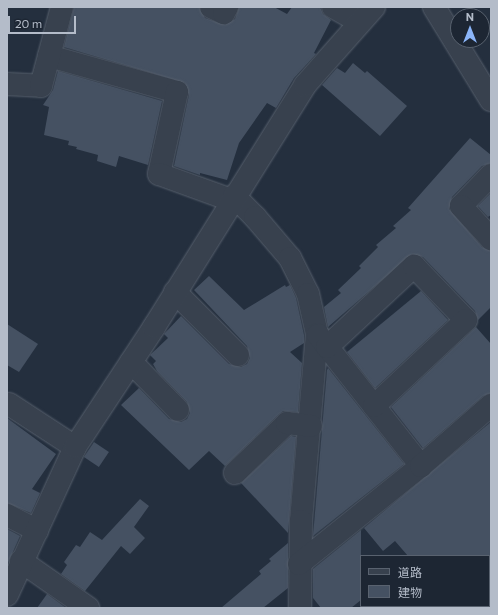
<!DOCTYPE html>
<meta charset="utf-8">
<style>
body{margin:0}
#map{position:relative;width:498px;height:615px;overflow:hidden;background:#242f3e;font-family:Commissioner,"Noto Sans JP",sans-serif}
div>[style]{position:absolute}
.building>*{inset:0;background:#455162;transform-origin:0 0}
.roads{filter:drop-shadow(0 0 1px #565f6c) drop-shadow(0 0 1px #565f6c)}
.minor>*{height:22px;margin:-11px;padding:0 11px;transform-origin:11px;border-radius:11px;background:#38414e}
span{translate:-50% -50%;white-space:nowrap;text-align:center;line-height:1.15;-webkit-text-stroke:3px #1d2633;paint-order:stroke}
.frame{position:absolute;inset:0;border:8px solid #b4bcc9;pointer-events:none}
.legend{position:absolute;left:360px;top:555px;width:130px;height:52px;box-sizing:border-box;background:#1d2633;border:1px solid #59626f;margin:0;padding:5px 7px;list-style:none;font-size:12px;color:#b4bcc9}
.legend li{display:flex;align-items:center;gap:8px;height:20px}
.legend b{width:20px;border:1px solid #59626f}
.north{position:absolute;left:450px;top:8px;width:40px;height:40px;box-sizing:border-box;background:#1d2633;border:1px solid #59626f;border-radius:50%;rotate:0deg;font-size:11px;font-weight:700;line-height:16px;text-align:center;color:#b4bcc9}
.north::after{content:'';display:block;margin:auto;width:14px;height:18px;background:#8ab4f8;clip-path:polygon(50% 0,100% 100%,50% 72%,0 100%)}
.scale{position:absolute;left:8px;top:16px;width:68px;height:18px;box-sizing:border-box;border:2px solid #b4bcc9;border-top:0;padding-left:5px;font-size:12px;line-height:14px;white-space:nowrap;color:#b4bcc9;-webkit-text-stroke:3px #1d2633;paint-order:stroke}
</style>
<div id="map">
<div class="building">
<i style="clip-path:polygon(74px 7px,199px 7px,205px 18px,225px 25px,235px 19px,239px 7px,274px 7px,287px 14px,292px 7px,320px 7px,323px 14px,331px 20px,314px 53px,316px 54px,294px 78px,276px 108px,267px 103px,239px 143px,227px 180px,200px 173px,200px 175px,174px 166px,189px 95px,185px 83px,64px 47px)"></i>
<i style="clip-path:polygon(353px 63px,365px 73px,367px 71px,407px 106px,380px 136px,322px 85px,337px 68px,345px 73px)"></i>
<i style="clip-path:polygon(58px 71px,162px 101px,148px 165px,119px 156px,116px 167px,97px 161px,98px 155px,76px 149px,77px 147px,68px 145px,69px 141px,44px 135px,49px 107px,43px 105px,53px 90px)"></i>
<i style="clip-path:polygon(470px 138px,491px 155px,491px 163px,482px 166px,452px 197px,449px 209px,482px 247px,491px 251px,491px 307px,478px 320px,475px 311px,423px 257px,412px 254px,328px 327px,324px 307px,341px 293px,338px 290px,361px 268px,359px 266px,378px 247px,376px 245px,396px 228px,393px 226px,411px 210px,408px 208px)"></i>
<i style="clip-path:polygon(491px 193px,491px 215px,488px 217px,478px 206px)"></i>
<i style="clip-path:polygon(209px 276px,244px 310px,285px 285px,286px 287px,290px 285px,296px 298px,304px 335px,304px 343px,290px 352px,302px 363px,298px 412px,283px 411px,279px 414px,225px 466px,209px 451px,189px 470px,121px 405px,139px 388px,169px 419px,181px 422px,187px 419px,190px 413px,187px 402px,157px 371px,153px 364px,156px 361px,150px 355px,168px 338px,164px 334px,181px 316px,229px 364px,241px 367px,247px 364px,250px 358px,247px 346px,194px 290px)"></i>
<i style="clip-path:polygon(421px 291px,448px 320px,375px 388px,347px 352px)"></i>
<i style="clip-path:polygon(7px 324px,38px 344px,19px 372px,7px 365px)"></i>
<i style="clip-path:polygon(476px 327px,491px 344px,491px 393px,483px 396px,423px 448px,391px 407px)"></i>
<i style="clip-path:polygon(328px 368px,404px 464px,313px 536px,327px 370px)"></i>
<i style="clip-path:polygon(7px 418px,56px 454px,32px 489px,40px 493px,31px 513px,7px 503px)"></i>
<i style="clip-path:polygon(491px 422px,491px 556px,408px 556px,395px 541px,383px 551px,364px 528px)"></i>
<i style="clip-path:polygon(291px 436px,296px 437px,288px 533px,241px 483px)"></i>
<i style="left:94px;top:442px;width:18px;height:18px;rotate:34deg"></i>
<i style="clip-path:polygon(140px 499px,149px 506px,134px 527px,145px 538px,130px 554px,121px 546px,85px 591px,61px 574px,67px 565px,64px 562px,76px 545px,80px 547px,90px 532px,102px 540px)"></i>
<i style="clip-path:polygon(7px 529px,20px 536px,7px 565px)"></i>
<i style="clip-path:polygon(361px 530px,361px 600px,351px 608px,321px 608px,313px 598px,313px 569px)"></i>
<i style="clip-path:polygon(288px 543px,288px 588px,263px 608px,221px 608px,261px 574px,259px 571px,271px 561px,269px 559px)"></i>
<i style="clip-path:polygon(47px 594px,66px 608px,37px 608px)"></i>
</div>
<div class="roads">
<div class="minor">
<i style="left:211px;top:7px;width:14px;rotate:25deg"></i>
<i style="left:224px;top:13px;width:7px;rotate:-63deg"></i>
<i style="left:333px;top:7px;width:31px;rotate:29deg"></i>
<i style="left:434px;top:7px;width:109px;rotate:58.5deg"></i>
<i style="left:49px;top:56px;width:133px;rotate:15.7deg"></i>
<i style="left:177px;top:92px;width:84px;rotate:102.4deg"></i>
<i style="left:159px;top:174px;width:77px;rotate:19.9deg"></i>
<i style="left:7px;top:84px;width:34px;rotate:3deg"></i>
<i style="left:41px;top:86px;width:82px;rotate:-75.1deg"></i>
<i style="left:491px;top:175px;width:43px;rotate:134.1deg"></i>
<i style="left:461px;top:206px;width:45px;rotate:47.7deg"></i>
<i style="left:234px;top:196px;width:30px;rotate:45deg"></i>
<i style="left:255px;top:217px;width:54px;rotate:49.5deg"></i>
<i style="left:290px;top:258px;width:40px;rotate:63.4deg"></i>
<i style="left:308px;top:294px;width:41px;rotate:77.3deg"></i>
<i style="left:317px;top:334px;width:188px;rotate:94.9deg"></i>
<i style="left:301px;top:521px;width:87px;rotate:90.7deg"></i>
<i style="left:175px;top:292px;width:89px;rotate:45deg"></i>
<i style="left:318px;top:335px;width:167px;rotate:51.8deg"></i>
<i style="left:327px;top:347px;width:119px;rotate:-43deg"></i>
<i style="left:414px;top:266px;width:75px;rotate:46.1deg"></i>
<i style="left:466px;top:320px;width:126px;rotate:136.9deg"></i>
<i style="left:131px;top:362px;width:67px;rotate:45.6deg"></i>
<i style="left:9px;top:404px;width:79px;rotate:33.1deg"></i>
<i style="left:235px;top:473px;width:72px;rotate:-43.9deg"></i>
<i style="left:287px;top:423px;width:24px;rotate:7deg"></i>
<i style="left:7px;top:515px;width:34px;rotate:27deg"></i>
<i style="left:21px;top:561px;width:82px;rotate:35deg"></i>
<i style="left:299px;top:564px;width:156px;rotate:-38.8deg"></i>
<i style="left:421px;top:466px;width:93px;rotate:-41.1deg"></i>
<i style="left:7px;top:595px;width:163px;rotate:-65.3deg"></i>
<i style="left:75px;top:447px;width:144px;rotate:-56.6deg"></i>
<i style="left:154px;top:327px;width:285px;rotate:-58deg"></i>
<i style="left:305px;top:85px;width:104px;rotate:-48.5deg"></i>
<i style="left:377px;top:608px;width:3px;rotate:-45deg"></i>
</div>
</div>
<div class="frame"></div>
<ul class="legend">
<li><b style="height:5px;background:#38414e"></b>道路</li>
<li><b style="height:11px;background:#455162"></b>建物</li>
</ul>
<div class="north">N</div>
<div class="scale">20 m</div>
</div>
